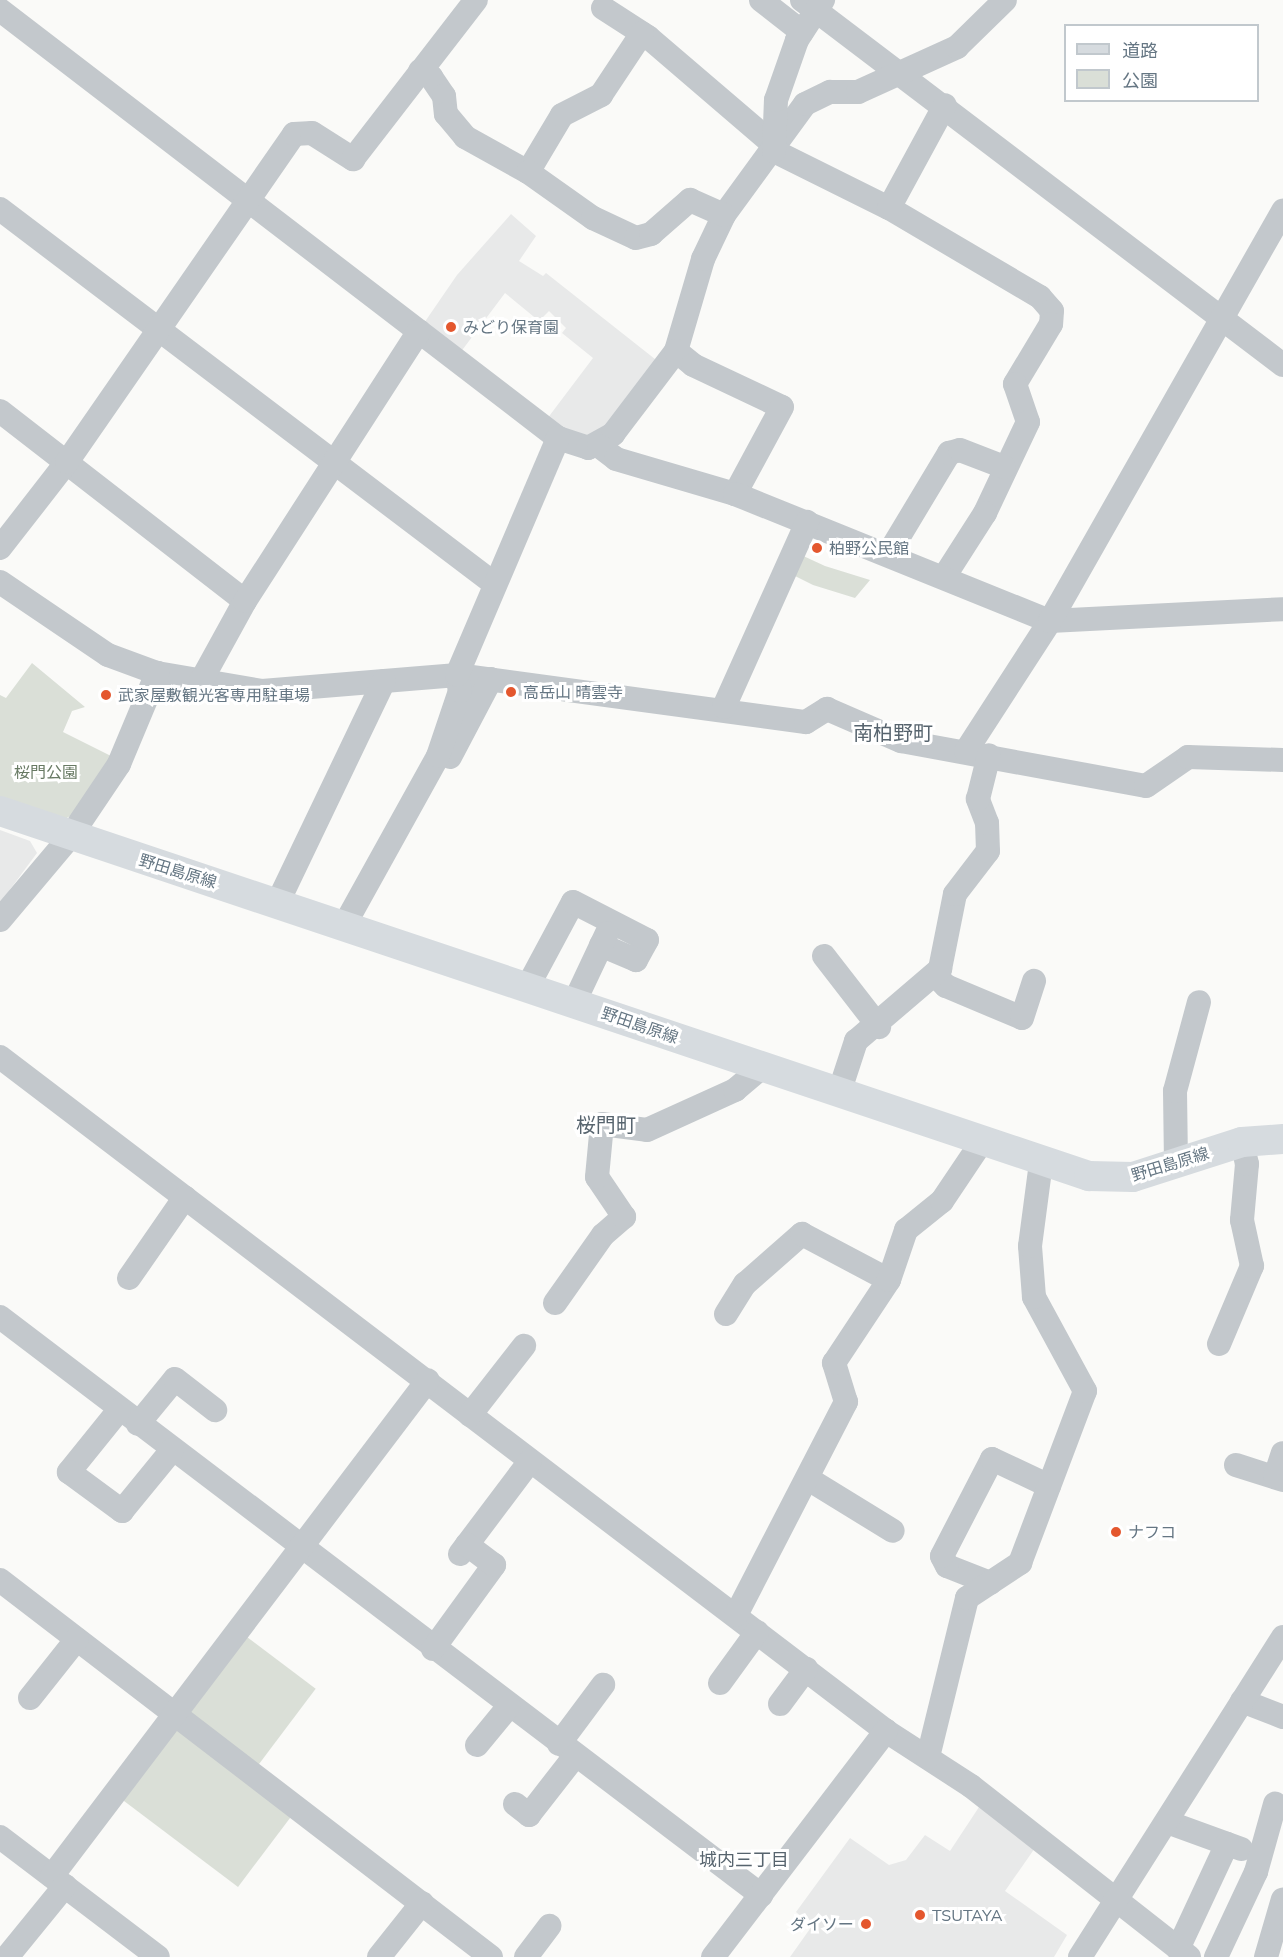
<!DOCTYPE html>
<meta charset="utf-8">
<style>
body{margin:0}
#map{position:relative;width:1283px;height:1957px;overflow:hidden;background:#fafaf8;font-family:Mulish,"Noto Sans JP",sans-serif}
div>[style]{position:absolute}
.built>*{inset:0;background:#e8e9e9}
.green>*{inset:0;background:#dadfd7;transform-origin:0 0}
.minor>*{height:24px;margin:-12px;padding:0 12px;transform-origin:12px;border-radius:12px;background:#c3c8cc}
.major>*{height:30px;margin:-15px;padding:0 15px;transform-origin:15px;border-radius:15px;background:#d6dbdf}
.dots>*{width:16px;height:16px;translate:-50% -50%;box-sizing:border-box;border:3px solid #fff;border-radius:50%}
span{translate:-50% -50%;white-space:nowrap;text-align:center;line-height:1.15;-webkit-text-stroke:6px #fff;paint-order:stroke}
.poi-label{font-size:16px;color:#657683}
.left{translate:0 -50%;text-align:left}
.right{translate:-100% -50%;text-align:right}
.park-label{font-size:16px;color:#687a64}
.street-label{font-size:16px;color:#657683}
.neighbourhood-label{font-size:18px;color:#57646e}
.quarter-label{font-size:20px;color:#57646e}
.legend{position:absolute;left:1064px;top:24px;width:195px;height:78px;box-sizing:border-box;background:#fff;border:2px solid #c1c8cd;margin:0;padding:8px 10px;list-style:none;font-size:18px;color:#657683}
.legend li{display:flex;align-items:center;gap:12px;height:30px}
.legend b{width:30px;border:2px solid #c1c8cd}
</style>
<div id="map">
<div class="built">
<i style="clip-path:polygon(511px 214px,536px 236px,519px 261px,543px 276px,546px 273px,660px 363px,603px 437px,585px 442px,547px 419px,593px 358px,562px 333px,566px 328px,549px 311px,539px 321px,505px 293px,460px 353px,422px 326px,457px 275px)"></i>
<i style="clip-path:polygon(0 830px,30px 841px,37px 853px,0 903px)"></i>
<i style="clip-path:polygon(981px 1804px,1035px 1848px,1005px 1891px,1067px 1935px,1054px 1957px,790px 1957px,812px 1926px,796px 1912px,850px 1838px,889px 1865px,906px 1860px,925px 1835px,950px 1851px)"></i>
</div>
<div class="green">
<i style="clip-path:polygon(799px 554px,825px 566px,870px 580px,855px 598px,813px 585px,789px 573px)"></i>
<i style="clip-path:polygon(32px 663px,85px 707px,72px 711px,63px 732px,111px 756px,77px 812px,65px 819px,0 802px,0 695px,6px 698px)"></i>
<i style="left:247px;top:1637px;width:86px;height:96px;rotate:37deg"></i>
<i style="left:179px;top:1726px;width:144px;height:93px;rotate:37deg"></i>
</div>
<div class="minor">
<i style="left:761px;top:0;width:52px;rotate:38deg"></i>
<i style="left:802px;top:0;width:604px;rotate:37.19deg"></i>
<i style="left:603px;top:8px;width:54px;rotate:32.8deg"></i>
<i style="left:648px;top:37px;width:166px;rotate:40.6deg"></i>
<i style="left:0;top:10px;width:703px;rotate:37.49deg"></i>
<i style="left:558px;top:438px;width:32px;rotate:18deg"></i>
<i style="left:588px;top:448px;width:29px;rotate:-29deg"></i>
<i style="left:613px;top:434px;width:104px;rotate:-52.8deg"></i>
<i style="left:676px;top:351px;width:96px;rotate:-73.6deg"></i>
<i style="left:703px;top:259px;width:49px;rotate:-64.5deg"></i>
<i style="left:724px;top:215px;width:137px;rotate:-53.9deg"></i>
<i style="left:805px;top:104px;width:28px;rotate:-26deg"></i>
<i style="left:830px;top:92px;width:28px"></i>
<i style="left:858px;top:92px;width:109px;rotate:-24.4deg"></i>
<i style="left:957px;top:47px;width:67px;rotate:-44.4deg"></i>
<i style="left:420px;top:71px;width:13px;rotate:29deg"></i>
<i style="left:431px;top:77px;width:23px;rotate:56deg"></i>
<i style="left:444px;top:96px;width:18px;rotate:84deg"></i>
<i style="left:446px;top:114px;width:30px;rotate:50deg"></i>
<i style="left:465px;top:137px;width:72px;rotate:29.1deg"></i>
<i style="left:528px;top:172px;width:66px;rotate:-59.2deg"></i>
<i style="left:562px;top:115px;width:44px;rotate:-27.1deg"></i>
<i style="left:601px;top:95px;width:74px;rotate:-56.5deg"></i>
<i style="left:774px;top:151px;width:128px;rotate:26.4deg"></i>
<i style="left:889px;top:208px;width:175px;rotate:30.5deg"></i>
<i style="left:1040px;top:297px;width:18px;rotate:49deg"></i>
<i style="left:1052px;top:311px;width:13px;rotate:94deg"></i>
<i style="left:1051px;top:324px;width:70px;rotate:121deg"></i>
<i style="left:1015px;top:384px;width:40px;rotate:71.1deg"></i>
<i style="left:1028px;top:422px;width:101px;rotate:115.3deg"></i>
<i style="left:985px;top:513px;width:76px;rotate:122.6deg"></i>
<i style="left:774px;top:151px;width:51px;rotate:-87.8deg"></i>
<i style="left:776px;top:100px;width:64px;rotate:-70.7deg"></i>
<i style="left:797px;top:40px;width:48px;rotate:-57deg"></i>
<i style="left:528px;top:172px;width:80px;rotate:35.3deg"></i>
<i style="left:593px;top:218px;width:47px;rotate:24.9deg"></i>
<i style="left:636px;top:238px;width:16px;rotate:-15deg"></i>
<i style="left:651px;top:234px;width:52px;rotate:-41.1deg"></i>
<i style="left:690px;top:200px;width:37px;rotate:24deg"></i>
<i style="left:889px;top:208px;width:117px;rotate:-61.5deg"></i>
<i style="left:0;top:209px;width:617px;rotate:37.17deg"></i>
<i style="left:676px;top:351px;width:22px;rotate:39deg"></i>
<i style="left:693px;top:365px;width:98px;rotate:25.3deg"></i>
<i style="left:782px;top:407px;width:99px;rotate:118.4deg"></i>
<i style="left:0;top:411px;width:310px;rotate:37.8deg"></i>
<i style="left:599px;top:446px;width:21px;rotate:37deg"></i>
<i style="left:616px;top:459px;width:124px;rotate:16.4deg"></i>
<i style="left:735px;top:494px;width:340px;rotate:22deg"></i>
<i style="left:1050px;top:621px;width:233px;rotate:-2.9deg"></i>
<i style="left:0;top:548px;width:109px;rotate:-52.1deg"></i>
<i style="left:67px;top:462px;width:399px;rotate:-55.3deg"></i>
<i style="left:294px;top:134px;width:18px;rotate:-3deg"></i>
<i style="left:312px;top:133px;width:49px;rotate:32.4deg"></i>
<i style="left:353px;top:159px;width:201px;rotate:-52.3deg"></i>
<i style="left:889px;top:553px;width:117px;rotate:-59deg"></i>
<i style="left:949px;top:453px;width:11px;rotate:-15deg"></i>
<i style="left:960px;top:450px;width:47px;rotate:21.1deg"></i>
<i style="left:0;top:582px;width:130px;rotate:34.1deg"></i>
<i style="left:108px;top:655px;width:52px;rotate:20.2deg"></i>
<i style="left:157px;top:673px;width:107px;rotate:9.7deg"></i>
<i style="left:262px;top:691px;width:196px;rotate:-4.7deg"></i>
<i style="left:457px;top:675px;width:352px;rotate:7.7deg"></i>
<i style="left:806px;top:722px;width:25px;rotate:-32deg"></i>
<i style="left:827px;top:709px;width:81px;rotate:23.4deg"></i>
<i style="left:901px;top:741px;width:249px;rotate:10.4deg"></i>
<i style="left:1146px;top:786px;width:51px;rotate:-34.6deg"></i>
<i style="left:1188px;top:757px;width:95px;rotate:1.8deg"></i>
<i style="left:201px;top:681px;width:91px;rotate:-61.2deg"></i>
<i style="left:245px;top:601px;width:321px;rotate:-57.2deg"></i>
<i style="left:724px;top:707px;width:203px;rotate:-65.8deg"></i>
<i style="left:966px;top:751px;width:155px;rotate:-57.1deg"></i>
<i style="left:1050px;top:621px;width:472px;rotate:-60.4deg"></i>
<i style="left:450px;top:757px;width:88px;rotate:-62.3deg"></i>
<i style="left:278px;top:902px;width:245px;rotate:-64.4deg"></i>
<i style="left:0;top:920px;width:109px;rotate:-49.9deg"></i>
<i style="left:70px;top:837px;width:88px;rotate:-56.1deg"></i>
<i style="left:119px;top:764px;width:99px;rotate:-67.3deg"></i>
<i style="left:345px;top:924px;width:192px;rotate:-61deg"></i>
<i style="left:438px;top:756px;width:69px;rotate:-71.3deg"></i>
<i style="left:460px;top:691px;width:16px;rotate:-101deg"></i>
<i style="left:457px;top:675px;width:258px;rotate:-66.9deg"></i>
<i style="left:824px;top:956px;width:90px;rotate:52.2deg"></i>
<i style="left:936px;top:976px;width:14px;rotate:45deg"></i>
<i style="left:946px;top:986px;width:82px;rotate:22.8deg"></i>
<i style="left:1022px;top:1018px;width:39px;rotate:-72deg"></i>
<i style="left:528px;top:986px;width:95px;rotate:-61.8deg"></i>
<i style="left:573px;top:902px;width:83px;rotate:27.2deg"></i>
<i style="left:647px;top:940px;width:23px;rotate:119deg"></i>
<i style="left:636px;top:960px;width:38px;rotate:-157deg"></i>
<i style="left:574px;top:1003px;width:77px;rotate:-64.8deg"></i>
<i style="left:0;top:1057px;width:1113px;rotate:37.26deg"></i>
<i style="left:886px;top:1731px;width:101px;rotate:32.9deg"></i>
<i style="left:971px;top:1786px;width:277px;rotate:38.1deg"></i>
<i style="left:839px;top:1093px;width:55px;rotate:-71.9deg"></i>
<i style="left:856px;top:1041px;width:111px;rotate:-40.6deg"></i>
<i style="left:940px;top:969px;width:76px;rotate:-78.7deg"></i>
<i style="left:955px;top:894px;width:54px;rotate:-52.5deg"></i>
<i style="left:988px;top:851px;width:28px;rotate:-92deg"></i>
<i style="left:987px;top:823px;width:26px;rotate:-111deg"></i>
<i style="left:978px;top:799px;width:45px;rotate:-76deg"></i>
<i style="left:1176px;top:1163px;width:72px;rotate:-90.8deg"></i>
<i style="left:1175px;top:1091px;width:92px;rotate:-74.9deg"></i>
<i style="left:129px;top:1278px;width:98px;rotate:-55.3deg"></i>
<i style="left:555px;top:1303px;width:83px;rotate:-54.8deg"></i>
<i style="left:603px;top:1235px;width:28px;rotate:-41deg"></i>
<i style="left:624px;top:1217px;width:48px;rotate:-124deg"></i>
<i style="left:597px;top:1177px;width:53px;rotate:-84.6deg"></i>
<i style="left:602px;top:1124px;width:45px;rotate:7.6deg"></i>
<i style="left:647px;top:1130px;width:97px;rotate:-24.4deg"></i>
<i style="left:735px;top:1090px;width:35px;rotate:-40deg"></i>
<i style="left:726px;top:1314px;width:36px;rotate:-58deg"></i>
<i style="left:745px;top:1284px;width:76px;rotate:-41.3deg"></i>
<i style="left:802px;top:1234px;width:98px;rotate:27.9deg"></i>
<i style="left:0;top:1317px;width:956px;rotate:37.22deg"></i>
<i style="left:1219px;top:1344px;width:85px;rotate:-67.1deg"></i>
<i style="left:1252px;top:1266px;width:47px;rotate:-102.3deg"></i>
<i style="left:1242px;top:1220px;width:56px;rotate:-84.9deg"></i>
<i style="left:1247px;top:1164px;width:23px;rotate:-103deg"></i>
<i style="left:119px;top:1410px;width:80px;rotate:128.9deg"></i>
<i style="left:69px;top:1472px;width:66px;rotate:36.3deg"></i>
<i style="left:122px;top:1511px;width:79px;rotate:-50.7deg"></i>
<i style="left:470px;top:1415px;width:88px;rotate:-52deg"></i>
<i style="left:138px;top:1424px;width:58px;rotate:-50.6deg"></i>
<i style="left:175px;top:1379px;width:51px;rotate:37.8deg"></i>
<i style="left:1236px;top:1465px;width:49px;rotate:17.7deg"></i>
<i style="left:1275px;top:1477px;width:25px;rotate:-72deg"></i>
<i style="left:810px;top:1480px;width:97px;rotate:31.6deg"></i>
<i style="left:460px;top:1554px;width:116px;rotate:-53deg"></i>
<i style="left:0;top:1580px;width:619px;rotate:37.52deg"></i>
<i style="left:990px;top:1583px;width:46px;rotate:-158.4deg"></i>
<i style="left:947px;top:1566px;width:11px;rotate:-117deg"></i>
<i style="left:942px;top:1556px;width:109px;rotate:-62.7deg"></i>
<i style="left:992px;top:1459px;width:63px;rotate:25.3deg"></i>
<i style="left:736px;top:1615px;width:240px;rotate:-62.7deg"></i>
<i style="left:846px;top:1402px;width:41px;rotate:-107.1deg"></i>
<i style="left:834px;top:1363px;width:100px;rotate:-56.5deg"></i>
<i style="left:889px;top:1280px;width:53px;rotate:-71.2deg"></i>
<i style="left:906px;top:1230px;width:46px;rotate:-38.9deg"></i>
<i style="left:942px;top:1201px;width:70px;rotate:-56.1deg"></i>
<i style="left:433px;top:1649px;width:104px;rotate:-54deg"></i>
<i style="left:494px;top:1565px;width:34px;rotate:-143deg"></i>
<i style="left:720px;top:1683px;width:63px;rotate:-54deg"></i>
<i style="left:30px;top:1698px;width:75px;rotate:-51.5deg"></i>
<i style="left:1242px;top:1701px;width:44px;rotate:21.3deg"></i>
<i style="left:780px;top:1704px;width:44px;rotate:-53.4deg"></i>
<i style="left:559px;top:1744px;width:74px;rotate:-53.3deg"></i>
<i style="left:477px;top:1745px;width:50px;rotate:-50.6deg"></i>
<i style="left:928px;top:1757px;width:164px;rotate:-76.2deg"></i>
<i style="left:967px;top:1598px;width:64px;rotate:-33.4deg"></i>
<i style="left:1020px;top:1563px;width:184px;rotate:-69.3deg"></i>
<i style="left:1085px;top:1391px;width:107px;rotate:-118.5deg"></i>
<i style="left:1034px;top:1297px;width:51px;rotate:-94.5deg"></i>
<i style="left:1030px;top:1246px;width:84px;rotate:-82.5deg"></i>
<i style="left:515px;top:1804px;width:18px;rotate:38deg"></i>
<i style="left:529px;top:1815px;width:75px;rotate:-52.1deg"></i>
<i style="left:1167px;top:1822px;width:79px;rotate:20deg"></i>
<i style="left:0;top:1837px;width:198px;rotate:37.2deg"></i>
<i style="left:52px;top:1876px;width:622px;rotate:-52.84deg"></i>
<i style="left:1178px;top:1949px;width:116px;rotate:-65deg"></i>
<i style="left:7px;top:1957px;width:92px;rotate:-50.8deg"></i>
<i style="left:379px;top:1957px;width:69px;rotate:-51.5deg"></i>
<i style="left:526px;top:1957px;width:39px;rotate:-53deg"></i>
<i style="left:713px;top:1957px;width:285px;rotate:-52.6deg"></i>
<i style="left:1080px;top:1957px;width:379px;rotate:-57.6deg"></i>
<i style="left:1216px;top:1957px;width:94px;rotate:-64.8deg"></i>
<i style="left:1256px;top:1872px;width:71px;rotate:-74.4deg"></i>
<i style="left:1266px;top:1957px;width:60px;rotate:-73.7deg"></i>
</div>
<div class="major">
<i style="left:0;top:811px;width:1149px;rotate:18.53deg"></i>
<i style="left:1089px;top:1176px;width:44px;rotate:1.3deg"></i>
<i style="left:1133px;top:1177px;width:114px;rotate:-17.8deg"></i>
<i style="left:1242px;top:1142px;width:41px;rotate:-4.2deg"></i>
</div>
<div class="dots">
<i style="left:451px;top:327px;background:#e4572e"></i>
<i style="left:817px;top:548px;background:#e4572e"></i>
<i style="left:511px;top:692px;background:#e4572e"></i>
<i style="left:106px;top:695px;background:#e4572e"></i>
<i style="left:1116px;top:1532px;background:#e4572e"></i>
<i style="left:920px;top:1915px;background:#e4572e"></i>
<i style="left:866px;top:1924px;background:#e4572e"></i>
</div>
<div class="poi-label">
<span class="left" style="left:463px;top:327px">みどり保育園</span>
<span class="left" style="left:829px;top:548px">柏野公民館</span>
<span class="left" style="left:523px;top:692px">高岳山 晴雲寺</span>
<span class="left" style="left:118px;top:695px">武家屋敷観光客専用駐車場</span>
<span class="left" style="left:1128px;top:1532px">ナフコ</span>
<span class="left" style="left:932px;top:1915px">TSUTAYA</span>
<span class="right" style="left:854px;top:1924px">ダイソー</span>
</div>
<div class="park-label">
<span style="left:46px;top:772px">桜門公園</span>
</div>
<div class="street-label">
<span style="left:178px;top:871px;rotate:17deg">野田島原線</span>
<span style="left:640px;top:1025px;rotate:19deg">野田島原線</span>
<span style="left:1170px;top:1164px;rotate:-17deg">野田島原線</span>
</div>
<div class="neighbourhood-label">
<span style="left:744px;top:1860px">城内三丁目</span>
</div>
<div class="quarter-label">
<span style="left:893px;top:732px">南柏野町</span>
<span style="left:606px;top:1124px">桜門町</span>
</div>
<ul class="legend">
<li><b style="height:8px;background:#d6dbdf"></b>道路</li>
<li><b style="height:16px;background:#dadfd7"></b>公園</li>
</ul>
</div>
